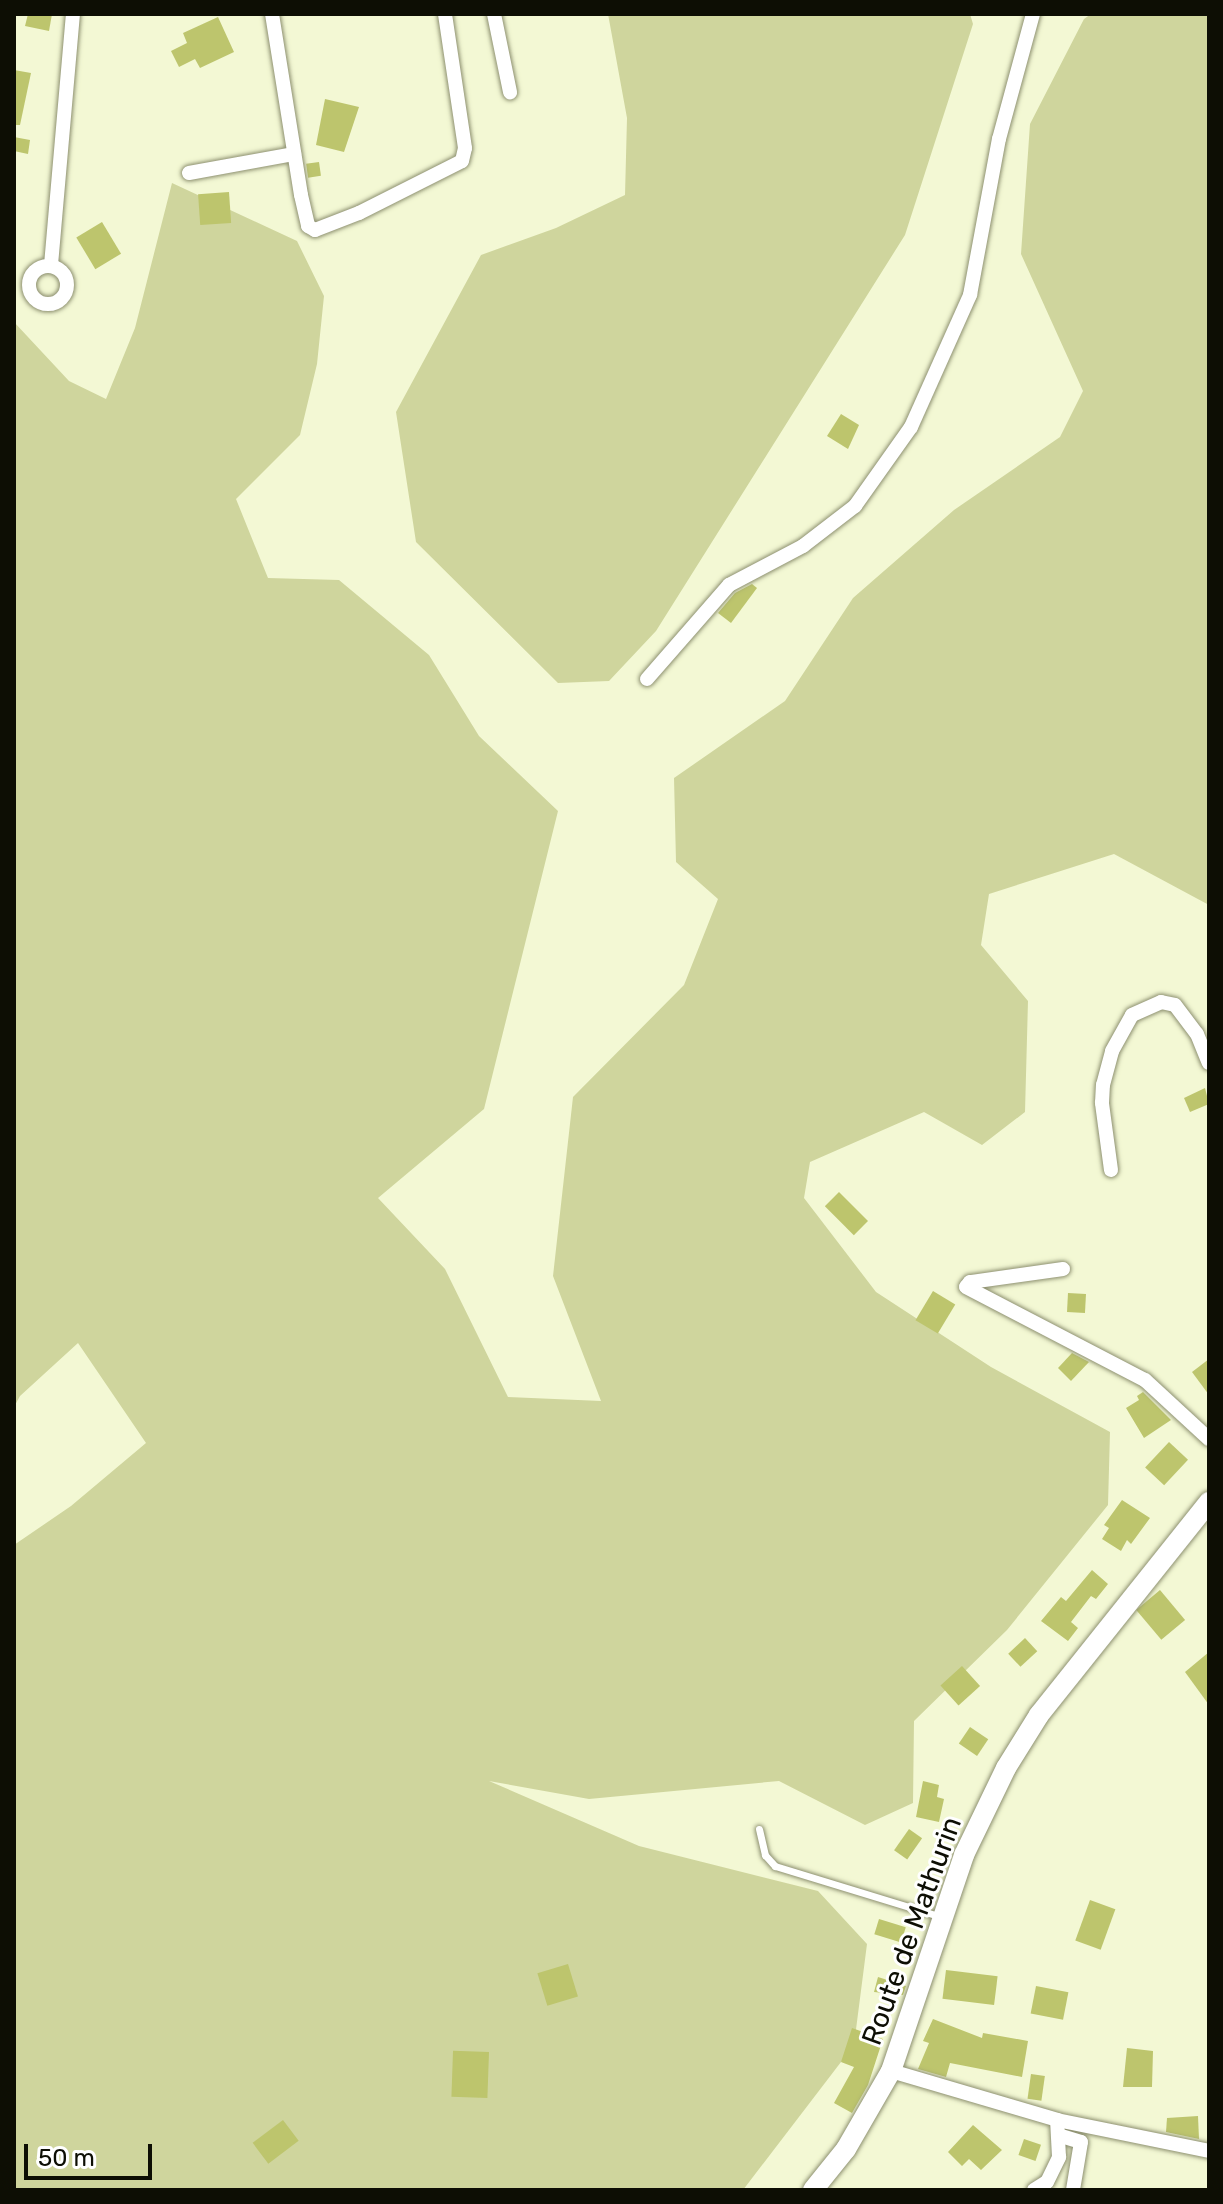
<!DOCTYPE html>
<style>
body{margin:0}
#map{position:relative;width:1223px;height:2204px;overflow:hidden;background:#f3f8d4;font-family:Rubik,sans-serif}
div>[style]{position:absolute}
.green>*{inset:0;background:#cfd59d}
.building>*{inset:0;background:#bdc56d;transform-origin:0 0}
.roads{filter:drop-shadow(0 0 2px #8d9070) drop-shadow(0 0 2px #8d9070)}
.lane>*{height:7px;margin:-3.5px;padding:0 3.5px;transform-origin:3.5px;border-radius:3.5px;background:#fff}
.street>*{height:14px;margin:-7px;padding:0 7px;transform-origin:7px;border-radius:7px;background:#fff}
.street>.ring{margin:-7px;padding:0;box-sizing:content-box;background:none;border:14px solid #fff;border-radius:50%}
.secondary>*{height:20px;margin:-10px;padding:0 10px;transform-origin:10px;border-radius:10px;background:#fff}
span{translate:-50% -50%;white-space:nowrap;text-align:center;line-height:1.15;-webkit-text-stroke:6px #fff;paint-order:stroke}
.street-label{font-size:28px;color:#0d0e04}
.frame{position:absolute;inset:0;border:16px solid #0d0e04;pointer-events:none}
.scale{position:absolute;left:24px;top:2144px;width:128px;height:36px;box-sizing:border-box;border:4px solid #0d0e04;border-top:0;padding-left:10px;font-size:24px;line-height:28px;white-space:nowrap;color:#0d0e04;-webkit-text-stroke:6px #fff;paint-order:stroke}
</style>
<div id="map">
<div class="green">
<i style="clip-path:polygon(608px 14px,970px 14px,973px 24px,905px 235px,656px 631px,609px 681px,558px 683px,416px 542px,396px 412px,481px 255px,556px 228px,625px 195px,627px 118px)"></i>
<i style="clip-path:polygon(1091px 14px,1209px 14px,1209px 905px,1114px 854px,989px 894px,981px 945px,1028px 1001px,1025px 1112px,982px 1145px,924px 1112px,810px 1162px,804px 1198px,876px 1292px,991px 1367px,1110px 1432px,1108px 1505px,1007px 1630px,914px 1721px,913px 1803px,865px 1825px,779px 1781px,589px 1799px,489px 1781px,639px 1846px,818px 1891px,867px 1944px,854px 2045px,743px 2190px,14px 2190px,14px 1545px,71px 1506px,146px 1443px,78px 1343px,20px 1396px,14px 1407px,14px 322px,69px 381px,106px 399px,135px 328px,172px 183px,297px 241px,324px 296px,317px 364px,300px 435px,236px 499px,268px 578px,339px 580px,429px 655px,479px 736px,558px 811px,484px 1109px,378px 1198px,445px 1269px,508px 1397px,601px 1401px,553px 1276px,573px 1097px,684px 985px,718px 899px,676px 862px,674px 778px,785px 701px,853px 598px,954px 510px,1060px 437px,1083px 391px,1021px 254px,1030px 124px,1084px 19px)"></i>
</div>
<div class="building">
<i style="clip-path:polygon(28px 14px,52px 14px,49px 31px,25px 26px)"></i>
<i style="clip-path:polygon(218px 17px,234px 52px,200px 68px,195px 59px,179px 67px,171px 51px,187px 43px,183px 33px)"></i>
<i style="clip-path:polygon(14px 70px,31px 73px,20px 125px,14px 125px)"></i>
<i style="clip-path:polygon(325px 99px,359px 107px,344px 152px,316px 145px)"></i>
<i style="clip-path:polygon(14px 137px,30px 140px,28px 154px,14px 151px)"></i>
<i style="left:319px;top:162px;width:14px;height:13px;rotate:82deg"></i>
<i style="left:229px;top:192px;width:31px;height:31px;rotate:86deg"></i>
<i style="left:102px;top:222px;width:37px;height:30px;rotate:59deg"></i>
<i style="clip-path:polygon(841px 414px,859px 425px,848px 449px,827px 436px)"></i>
<i style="clip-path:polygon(752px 584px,757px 588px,731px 623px,718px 613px,735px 593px)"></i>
<i style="clip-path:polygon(1205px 1088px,1209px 1104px,1190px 1112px,1184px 1098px)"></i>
<i style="left:839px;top:1192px;width:41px;height:20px;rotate:45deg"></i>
<i style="left:933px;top:1291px;width:26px;height:34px;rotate:31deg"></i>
<i style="left:1068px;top:1293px;width:18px;height:19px;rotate:3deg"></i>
<i style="clip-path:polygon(1072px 1353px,1089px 1362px,1071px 1381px,1058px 1368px)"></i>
<i style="clip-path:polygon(1209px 1359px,1209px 1395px,1192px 1372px)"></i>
<i style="clip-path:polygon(1143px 1392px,1171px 1420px,1144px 1438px,1126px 1408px,1139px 1400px,1137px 1396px)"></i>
<i style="left:1169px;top:1442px;width:26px;height:35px;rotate:43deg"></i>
<i style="clip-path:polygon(1122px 1500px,1150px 1518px,1131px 1544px,1127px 1540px,1121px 1551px,1102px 1539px,1109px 1528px,1104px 1525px)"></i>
<i style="clip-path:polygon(1092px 1570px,1108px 1584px,1096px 1599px,1091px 1596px,1071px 1622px,1078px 1628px,1068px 1641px,1041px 1621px,1061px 1597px,1066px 1601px)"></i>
<i style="left:1160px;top:1590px;width:39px;height:31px;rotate:50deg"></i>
<i style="left:1025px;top:1638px;width:18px;height:23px;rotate:47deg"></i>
<i style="clip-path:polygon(1209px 1652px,1209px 1705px,1185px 1672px)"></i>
<i style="left:962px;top:1666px;width:27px;height:29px;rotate:48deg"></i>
<i style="left:970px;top:1727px;width:22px;height:20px;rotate:34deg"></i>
<i style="clip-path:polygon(923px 1781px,939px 1785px,937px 1797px,944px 1799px,939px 1822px,916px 1817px)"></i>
<i style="left:909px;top:1829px;width:16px;height:26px;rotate:35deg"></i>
<i style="left:1090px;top:1900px;width:27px;height:43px;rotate:20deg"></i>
<i style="left:879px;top:1919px;width:28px;height:16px;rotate:17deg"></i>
<i style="left:568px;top:1964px;width:34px;height:32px;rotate:73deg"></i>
<i style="left:946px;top:1970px;width:52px;height:29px;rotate:7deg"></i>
<i style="clip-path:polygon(878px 1977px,906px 1986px,903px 1995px,874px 1992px)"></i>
<i style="left:1036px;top:1986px;width:33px;height:28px;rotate:11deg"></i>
<i style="clip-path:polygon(933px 2019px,982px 2038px,983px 2033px,1028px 2041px,1022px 2077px,950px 2063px,946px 2077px,918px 2069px,929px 2043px,923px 2041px)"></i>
<i style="clip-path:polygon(852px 2028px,883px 2039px,868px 2085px,852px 2113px,834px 2103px,854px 2067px,841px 2062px)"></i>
<i style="clip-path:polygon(1127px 2048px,1153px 2051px,1152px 2087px,1123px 2087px)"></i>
<i style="left:489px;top:2052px;width:46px;height:36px;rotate:92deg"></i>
<i style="left:1031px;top:2074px;width:14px;height:25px;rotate:8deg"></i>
<i style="clip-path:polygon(1198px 2116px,1199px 2139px,1166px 2132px,1167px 2118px)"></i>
<i style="left:283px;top:2120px;width:26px;height:38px;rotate:53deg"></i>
<i style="clip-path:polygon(973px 2125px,1002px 2150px,981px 2170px,969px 2159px,962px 2166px,948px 2152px)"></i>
<i style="left:1024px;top:2139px;width:18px;height:17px;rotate:19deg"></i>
</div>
<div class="roads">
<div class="lane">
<i style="left:759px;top:1829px;width:27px;rotate:77deg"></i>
<i style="left:765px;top:1855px;width:15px;rotate:48deg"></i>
<i style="left:775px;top:1866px;width:171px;rotate:17deg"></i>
</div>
<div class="street">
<i style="left:272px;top:14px;width:183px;rotate:80.9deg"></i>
<i style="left:301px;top:195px;width:32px;rotate:77deg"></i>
<i style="left:308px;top:226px;width:8px;rotate:30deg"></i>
<i style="left:315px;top:230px;width:47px;rotate:-21.1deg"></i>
<i style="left:359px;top:213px;width:115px;rotate:-26.8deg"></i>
<i style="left:462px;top:161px;width:13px;rotate:-77deg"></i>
<i style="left:465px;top:148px;width:135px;rotate:-98.5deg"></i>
<i style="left:494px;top:14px;width:80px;rotate:78.4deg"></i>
<i style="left:189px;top:173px;width:107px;rotate:-10.3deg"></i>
<i style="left:51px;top:265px;width:252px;rotate:-85deg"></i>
<i class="ring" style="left:29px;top:266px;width:24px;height:24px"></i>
<i style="left:647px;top:679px;width:125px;rotate:-48.9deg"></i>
<i style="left:729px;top:585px;width:84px;rotate:-27.8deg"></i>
<i style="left:803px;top:546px;width:66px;rotate:-37.6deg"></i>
<i style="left:855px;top:506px;width:97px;rotate:-54.7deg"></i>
<i style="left:911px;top:427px;width:145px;rotate:-65.9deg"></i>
<i style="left:970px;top:295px;width:159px;rotate:-79.5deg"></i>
<i style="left:999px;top:139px;width:130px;rotate:-74.8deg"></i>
<i style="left:1111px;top:1170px;width:68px;rotate:-97.7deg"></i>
<i style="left:1102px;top:1103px;width:18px;rotate:-87deg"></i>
<i style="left:1103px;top:1085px;width:35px;rotate:-75deg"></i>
<i style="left:1112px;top:1051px;width:41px;rotate:-60.9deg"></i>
<i style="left:1132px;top:1015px;width:32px;rotate:-24deg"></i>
<i style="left:1161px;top:1002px;width:14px;rotate:12deg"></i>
<i style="left:1175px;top:1005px;width:36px;rotate:53deg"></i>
<i style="left:1197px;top:1034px;width:31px;rotate:68deg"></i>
<i style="left:1063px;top:1269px;width:94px;rotate:172deg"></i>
<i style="left:970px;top:1282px;width:6px;rotate:129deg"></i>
<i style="left:966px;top:1287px;width:202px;rotate:27.5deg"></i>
<i style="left:1145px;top:1380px;width:87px;rotate:42.7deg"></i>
<i style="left:891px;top:2071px;width:173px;rotate:16.4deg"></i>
<i style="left:1057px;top:2120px;width:155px;rotate:11.5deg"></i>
<i style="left:1058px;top:2135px;width:24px;rotate:17deg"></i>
<i style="left:1081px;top:2142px;width:49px;rotate:99.5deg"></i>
<i style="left:1034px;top:2190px;width:15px;rotate:-32deg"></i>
<i style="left:1047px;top:2182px;width:28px;rotate:-64deg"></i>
<i style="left:1059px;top:2157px;width:37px;rotate:-93deg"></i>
</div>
<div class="secondary">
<i style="left:813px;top:2190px;width:53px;rotate:-51.2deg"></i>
<i style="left:846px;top:2149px;width:90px;rotate:-60deg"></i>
<i style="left:891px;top:2071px;width:228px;rotate:-71.3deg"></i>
<i style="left:964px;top:1855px;width:97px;rotate:-64.2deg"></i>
<i style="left:1006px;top:1768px;width:62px;rotate:-58.1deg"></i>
<i style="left:1039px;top:1715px;width:273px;rotate:-51.4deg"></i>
</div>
</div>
<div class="street-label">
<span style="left:912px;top:1931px;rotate:-70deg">Route de Mathurin</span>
</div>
<div class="frame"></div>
<div class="scale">50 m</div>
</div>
